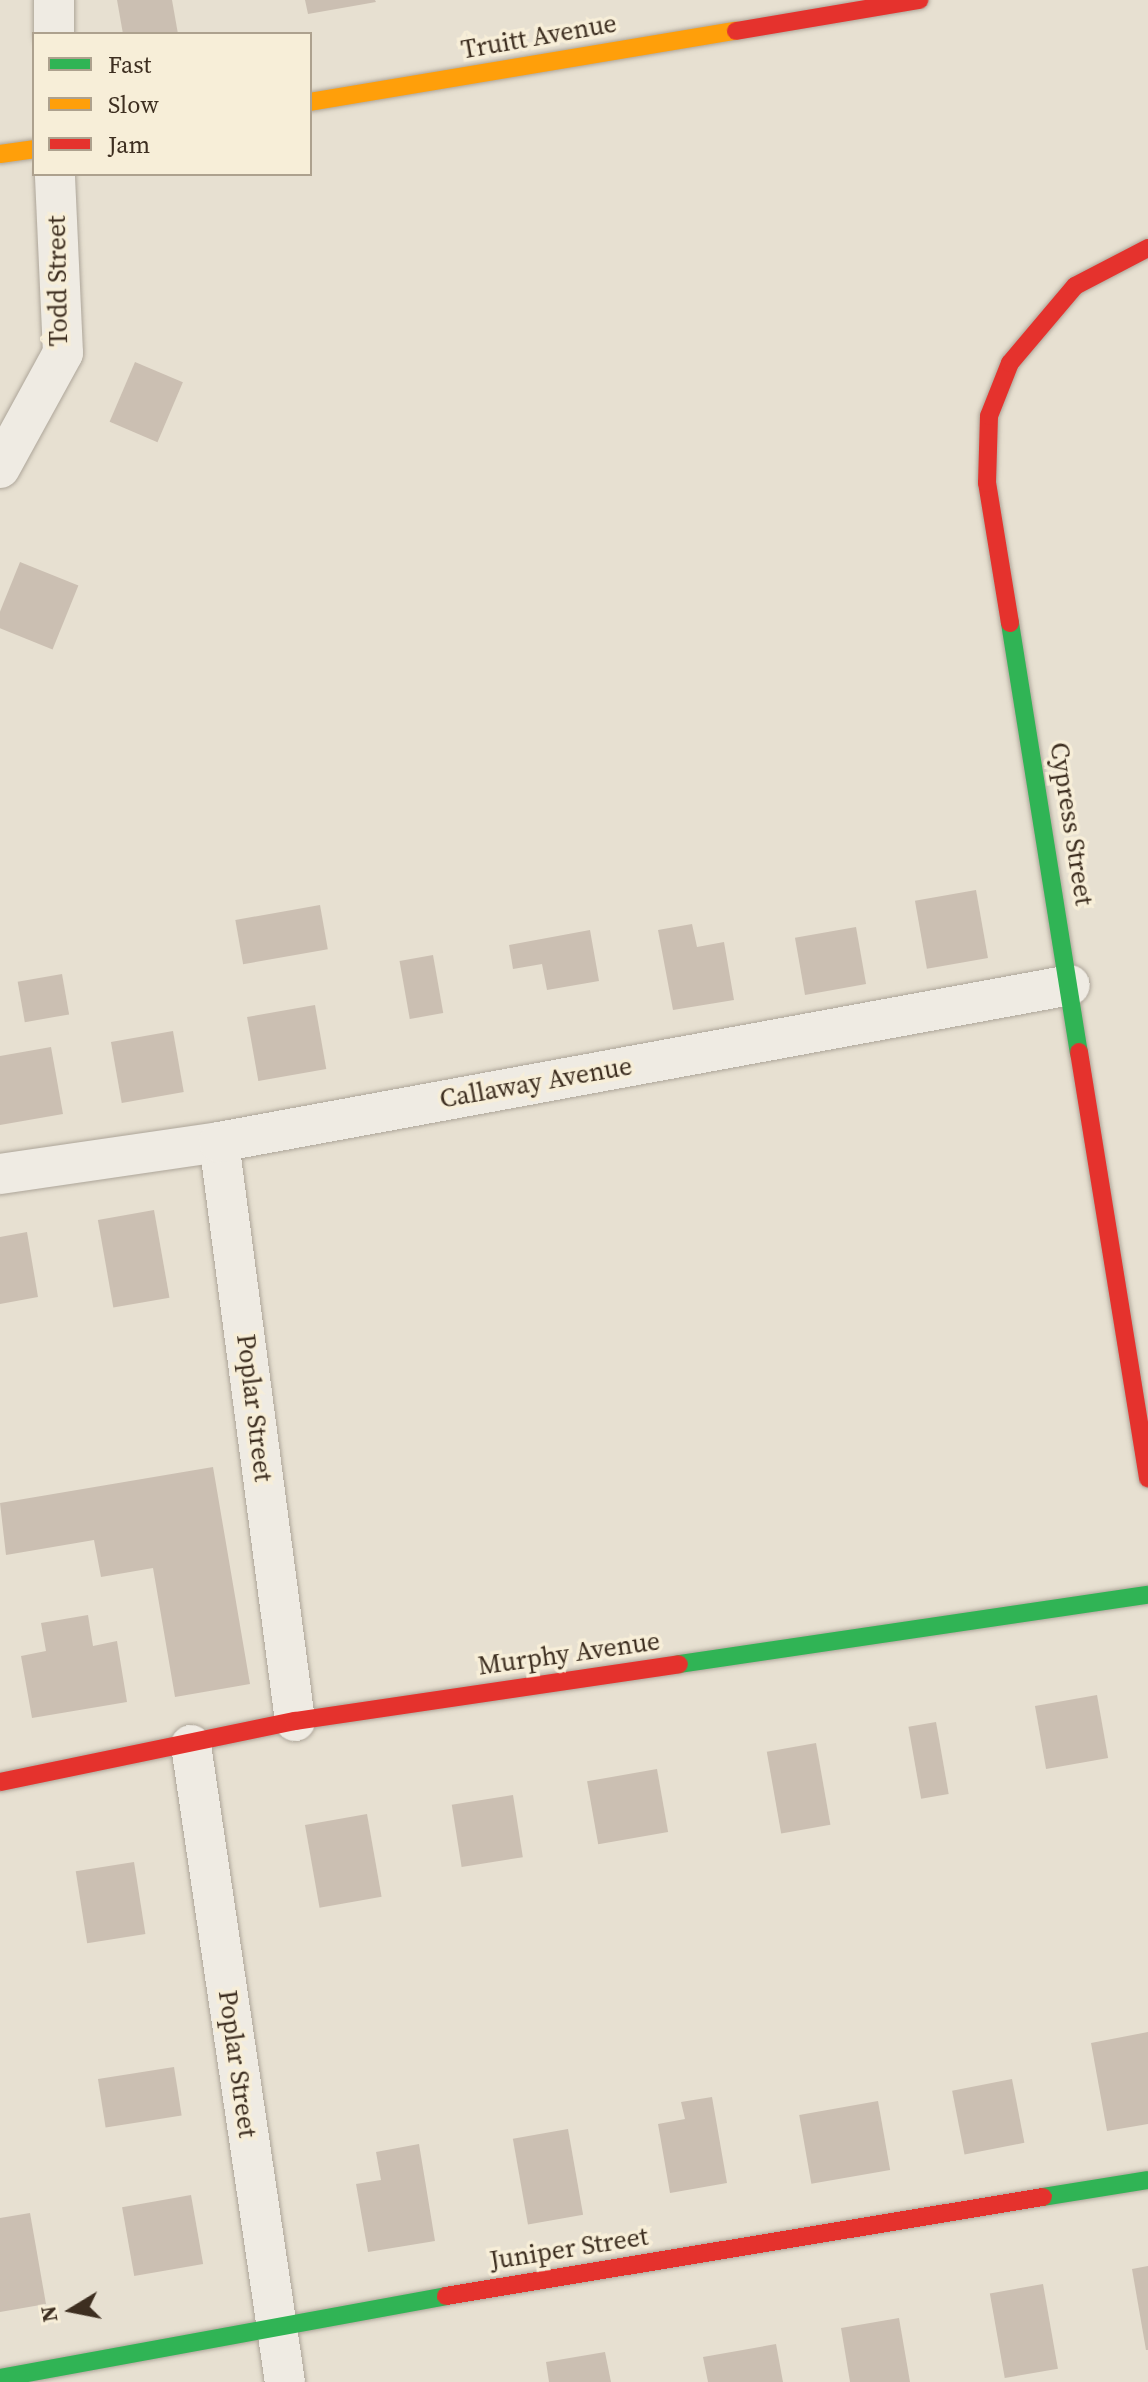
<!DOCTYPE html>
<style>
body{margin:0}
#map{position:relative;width:1148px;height:2382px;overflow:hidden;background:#e7e0d1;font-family:"Source Serif 4",serif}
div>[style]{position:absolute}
.building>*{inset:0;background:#cbbfb2;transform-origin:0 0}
.roads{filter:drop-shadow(0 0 2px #ada599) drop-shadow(0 0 2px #ada599)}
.street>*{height:40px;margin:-20px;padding:0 20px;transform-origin:20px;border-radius:20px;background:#efebe3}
.fast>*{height:18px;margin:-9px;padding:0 9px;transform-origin:9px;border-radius:9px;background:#30b455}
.slow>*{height:18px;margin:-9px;padding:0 9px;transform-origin:9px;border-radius:9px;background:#ff9f0a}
.jam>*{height:18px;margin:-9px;padding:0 9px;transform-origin:9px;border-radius:9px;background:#e5322d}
span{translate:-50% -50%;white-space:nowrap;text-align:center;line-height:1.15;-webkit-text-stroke:7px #f7eed8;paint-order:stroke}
.street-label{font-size:26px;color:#3d2e20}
.legend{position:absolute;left:32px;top:32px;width:280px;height:144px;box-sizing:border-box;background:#f7eed8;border:2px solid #ada18e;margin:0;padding:10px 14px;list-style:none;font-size:24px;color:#3d2e20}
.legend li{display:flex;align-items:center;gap:16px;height:40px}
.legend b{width:40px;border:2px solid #ada18e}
.north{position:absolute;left:32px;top:2270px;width:80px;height:80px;-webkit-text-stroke:6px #f7eed8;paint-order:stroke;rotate:260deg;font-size:22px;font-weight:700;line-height:32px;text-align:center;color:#3d2e20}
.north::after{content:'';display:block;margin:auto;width:28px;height:36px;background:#3d2e20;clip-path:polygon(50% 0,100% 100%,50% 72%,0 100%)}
</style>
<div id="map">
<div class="building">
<i style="clip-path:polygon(117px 0,172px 0,178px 34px,123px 34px)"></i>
<i style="clip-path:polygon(305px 0,375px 0,376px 2px,308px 14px)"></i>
<i style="left:135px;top:362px;width:52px;height:65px;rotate:23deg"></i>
<i style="left:20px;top:562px;width:63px;height:69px;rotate:22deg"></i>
<i style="left:976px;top:890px;width:69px;height:62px;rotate:80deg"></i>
<i style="left:320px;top:905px;width:45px;height:86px;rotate:80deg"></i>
<i style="clip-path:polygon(692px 924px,697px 947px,724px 942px,734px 1000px,673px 1010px,658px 930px)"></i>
<i style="left:856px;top:927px;width:58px;height:62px;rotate:80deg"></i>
<i style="clip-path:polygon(590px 930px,599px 981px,547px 990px,542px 964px,513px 969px,509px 945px)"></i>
<i style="left:433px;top:955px;width:59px;height:34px;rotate:80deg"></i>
<i style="left:62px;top:974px;width:41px;height:45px;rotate:80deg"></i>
<i style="left:315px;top:1005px;width:65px;height:69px;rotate:80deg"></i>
<i style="left:173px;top:1031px;width:62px;height:63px;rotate:80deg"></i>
<i style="clip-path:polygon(51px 1047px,63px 1114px,0 1125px,0 1056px)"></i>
<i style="left:154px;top:1210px;width:89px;height:57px;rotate:80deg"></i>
<i style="clip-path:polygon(27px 1232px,38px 1297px,0 1304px,0 1237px)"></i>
<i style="clip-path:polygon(213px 1467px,250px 1684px,175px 1697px,153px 1568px,101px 1577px,94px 1540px,6px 1555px,0 1503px)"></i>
<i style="clip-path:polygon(88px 1615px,93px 1646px,117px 1641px,127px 1702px,32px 1718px,21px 1656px,46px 1651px,41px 1623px)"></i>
<i style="left:1097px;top:1695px;width:64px;height:63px;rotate:80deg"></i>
<i style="left:936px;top:1722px;width:73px;height:28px;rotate:80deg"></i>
<i style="left:816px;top:1743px;width:83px;height:50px;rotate:80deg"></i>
<i style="left:657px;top:1769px;width:64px;height:71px;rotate:80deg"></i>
<i style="left:513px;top:1795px;width:63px;height:62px;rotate:81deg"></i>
<i style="left:367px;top:1814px;width:84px;height:63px;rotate:80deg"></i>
<i style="left:134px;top:1862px;width:73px;height:59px;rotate:81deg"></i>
<i style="clip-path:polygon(1148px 2032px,1148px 2124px,1107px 2131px,1091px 2043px)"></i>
<i style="left:174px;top:2067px;width:49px;height:77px;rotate:81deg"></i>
<i style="left:1012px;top:2079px;width:65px;height:61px;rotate:79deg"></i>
<i style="clip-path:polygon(712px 2097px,727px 2183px,670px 2193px,658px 2124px,685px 2119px,681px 2102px)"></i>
<i style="left:878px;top:2101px;width:70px;height:80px;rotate:80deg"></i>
<i style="left:568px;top:2129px;width:87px;height:56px;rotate:80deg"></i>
<i style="clip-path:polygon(419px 2144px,435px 2241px,368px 2252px,356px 2184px,381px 2180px,376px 2152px)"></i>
<i style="left:191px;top:2195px;width:70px;height:70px;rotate:80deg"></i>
<i style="clip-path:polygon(30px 2213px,46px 2304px,0 2312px,0 2218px)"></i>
<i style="clip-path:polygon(1148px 2266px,1148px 2350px,1146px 2350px,1132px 2269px)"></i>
<i style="left:1043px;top:2284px;width:86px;height:54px;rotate:80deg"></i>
<i style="clip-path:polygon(899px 2318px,910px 2382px,850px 2382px,841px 2328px)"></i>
<i style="clip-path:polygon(776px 2344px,783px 2382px,708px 2382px,703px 2357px)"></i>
<i style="clip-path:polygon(605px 2352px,611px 2382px,549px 2382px,546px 2362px)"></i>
</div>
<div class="roads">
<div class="street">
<i style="left:54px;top:34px;width:34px;rotate:-90deg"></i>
<i style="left:0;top:468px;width:131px;rotate:-61.3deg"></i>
<i style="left:63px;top:353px;width:179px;rotate:-92.6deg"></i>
<i style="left:219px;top:1142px;width:584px;rotate:82.52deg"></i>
<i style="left:0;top:1174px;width:221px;rotate:-8.3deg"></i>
<i style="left:219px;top:1142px;width:865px;rotate:-10.45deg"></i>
<i style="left:191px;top:1745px;width:644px;rotate:81.61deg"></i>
</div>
<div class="fast">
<i style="left:1010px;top:623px;width:435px;rotate:80.9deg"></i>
<i style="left:679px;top:1664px;width:474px;rotate:-8.4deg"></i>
<i style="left:1043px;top:2197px;width:106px;rotate:-9.2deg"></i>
<i style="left:0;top:2378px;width:453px;rotate:-10.4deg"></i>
</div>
<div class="slow">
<i style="left:310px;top:102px;width:432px;rotate:-9.5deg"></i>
<i style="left:0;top:154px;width:34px;rotate:-8deg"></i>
</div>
<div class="jam">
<i style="left:736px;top:31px;width:186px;rotate:-9.6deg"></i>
<i style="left:1010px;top:623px;width:142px;rotate:-99.3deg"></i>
<i style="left:987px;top:483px;width:67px;rotate:-88.3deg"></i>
<i style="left:989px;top:416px;width:57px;rotate:-68.4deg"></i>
<i style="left:1010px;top:363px;width:101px;rotate:-49.8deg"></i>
<i style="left:1075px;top:286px;width:82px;rotate:-27.5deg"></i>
<i style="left:1079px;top:1052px;width:432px;rotate:80.8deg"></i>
<i style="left:0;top:1782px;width:301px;rotate:-11.7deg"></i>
<i style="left:295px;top:1721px;width:388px;rotate:-8.4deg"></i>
<i style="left:446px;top:2296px;width:605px;rotate:-9.42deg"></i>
</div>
</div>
<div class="street-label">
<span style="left:539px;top:37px;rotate:-10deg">Truitt Avenue</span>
<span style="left:58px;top:281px;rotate:-91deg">Todd Street</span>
<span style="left:1071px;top:824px;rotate:81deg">Cypress Street</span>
<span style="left:536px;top:1083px;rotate:-10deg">Callaway Avenue</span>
<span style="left:254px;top:1408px;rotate:83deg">Poplar Street</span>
<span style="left:569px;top:1654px;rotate:-8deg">Murphy Avenue</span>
<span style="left:237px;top:2064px;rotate:82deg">Poplar Street</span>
<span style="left:569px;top:2249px;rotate:-9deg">Juniper Street</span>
</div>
<ul class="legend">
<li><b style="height:10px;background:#30b455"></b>Fast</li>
<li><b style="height:10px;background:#ff9f0a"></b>Slow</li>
<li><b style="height:10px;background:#e5322d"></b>Jam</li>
</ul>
<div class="north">N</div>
</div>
